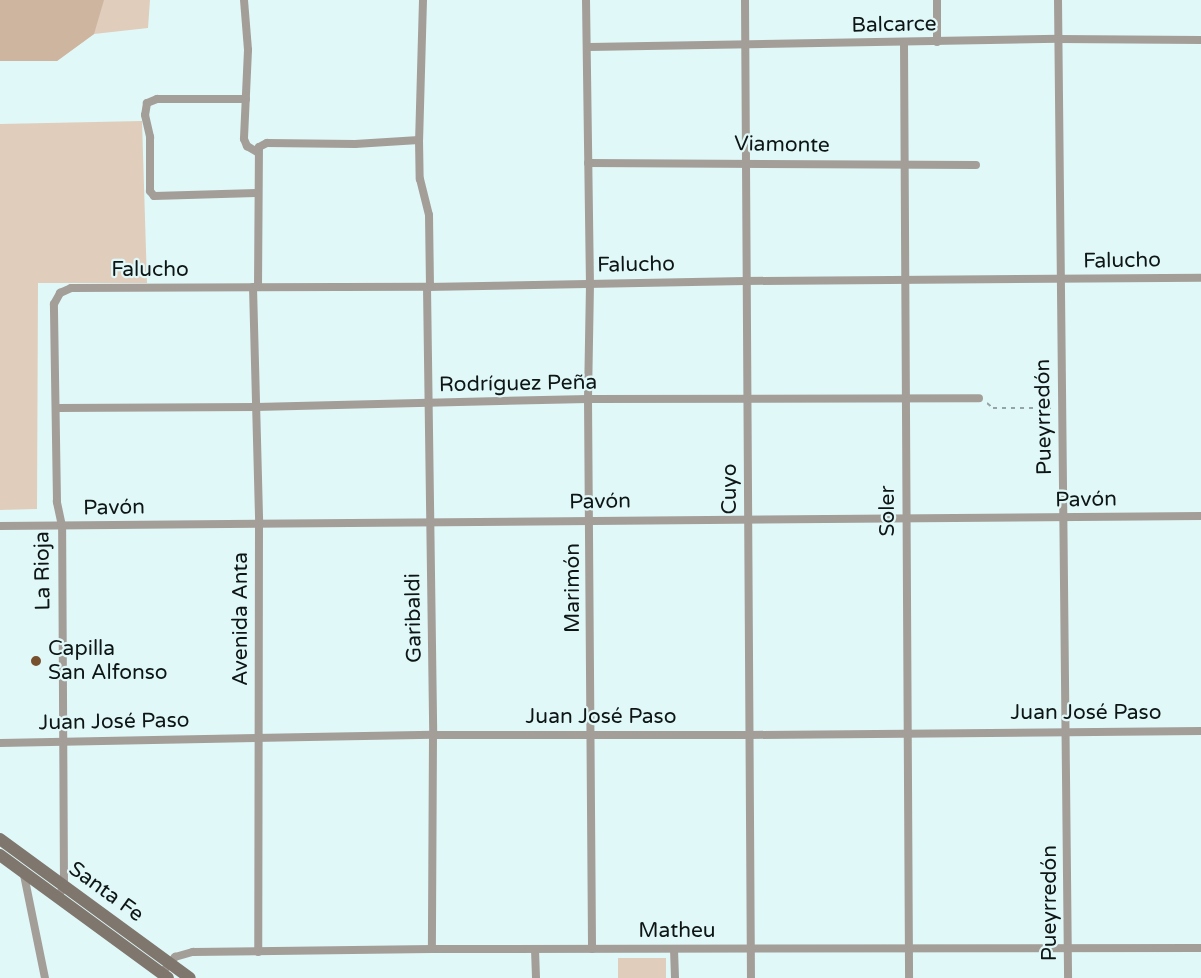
<!DOCTYPE html>
<meta charset="utf-8">
<style>
body{margin:0}
#map{position:relative;width:1201px;height:978px;overflow:hidden;background:#e1f8f8;font-family:"Varela Round",sans-serif}
div>[style]{position:absolute}
.green>*{inset:0;background:#e0cdbc;transform-origin:0 0}
.forest>*{inset:0;background:#ceb59f}
.path>*{height:2px;margin-top:-1px;transform-origin:0;background:repeating-linear-gradient(90deg,#94a5a5 0 4.5px,transparent 0 9px)}
.street>*{height:8px;margin:-4px;padding:0 4px;transform-origin:4px;border-radius:4px;background:#a49e99}
.secondary>*{height:12px;margin:-6px;padding:0 6px;transform-origin:6px;border-radius:6px;background:#7f766e}
.dots>*{width:16px;height:16px;translate:-50% -50%;box-sizing:border-box;border:3px solid #e1f8f8;border-radius:50%}
span{translate:-50% -50%;white-space:nowrap;text-align:center;line-height:1.15;-webkit-text-stroke:4.5px #e1f8f8;paint-order:stroke}
.street-label{font-size:21px;color:#0d1515}
.poi-label{font-size:21px;color:#0d1515}
.left{translate:0 -50%;text-align:left}
</style>
<div id="map">
<div class="green">
<i style="clip-path:polygon(0 0,150px 0,148px 28px,94px 34px,57px 61px,0 61px)"></i>
<i style="clip-path:polygon(142px 121px,147px 283px,38px 283px,37px 509px,0 510px,0 124px)"></i>
<i style="left:666px;top:958px;width:20px;height:48px;rotate:90deg"></i>
</div>
<div class="forest">
<i style="clip-path:polygon(0 0,104px 0,94px 34px,57px 61px,0 61px)"></i>
</div>
<div class="path">
<i style="left:987px;top:403px;width:8px;rotate:40deg"></i>
<i style="left:993px;top:408px;width:61px"></i>
</div>
<div class="street">
<i style="left:244px;top:0;width:50px;rotate:85.4deg"></i>
<i style="left:248px;top:50px;width:89px;rotate:92.6deg"></i>
<i style="left:244px;top:139px;width:8px;rotate:67deg"></i>
<i style="left:247px;top:146px;width:12px;rotate:31deg"></i>
<i style="left:423px;top:0;width:140px;rotate:91.6deg"></i>
<i style="left:419px;top:140px;width:39px;rotate:89deg"></i>
<i style="left:420px;top:179px;width:37px;rotate:76deg"></i>
<i style="left:429px;top:215px;width:72px;rotate:89.2deg"></i>
<i style="left:586px;top:0;width:284px;rotate:89.2deg"></i>
<i style="left:590px;top:284px;width:115px;rotate:91deg"></i>
<i style="left:588px;top:399px;width:550px;rotate:89.58deg"></i>
<i style="left:745px;top:0;width:978px;rotate:89.65deg"></i>
<i style="left:1058px;top:0;width:978px;rotate:89.41deg"></i>
<i style="left:937px;top:42px;width:42px;rotate:-90deg"></i>
<i style="left:904px;top:43px;width:935px;rotate:89.69deg"></i>
<i style="left:589px;top:47px;width:469px;rotate:-1deg"></i>
<i style="left:1058px;top:39px;width:143px;rotate:0.4deg"></i>
<i style="left:246px;top:99px;width:89px;rotate:180deg"></i>
<i style="left:157px;top:99px;width:11px;rotate:158deg"></i>
<i style="left:147px;top:103px;width:12px;rotate:99deg"></i>
<i style="left:145px;top:115px;width:23px;rotate:77deg"></i>
<i style="left:150px;top:137px;width:54px;rotate:90deg"></i>
<i style="left:150px;top:191px;width:6px;rotate:51deg"></i>
<i style="left:154px;top:196px;width:104px;rotate:-1.7deg"></i>
<i style="left:588px;top:163px;width:388px;rotate:0.3deg"></i>
<i style="left:253px;top:287px;width:237px;rotate:88.5deg"></i>
<i style="left:259px;top:524px;width:428px;rotate:90.1deg"></i>
<i style="left:258px;top:287px;width:140px;rotate:-89.6deg"></i>
<i style="left:259px;top:147px;width:9px;rotate:-27deg"></i>
<i style="left:267px;top:143px;width:88px;rotate:0.7deg"></i>
<i style="left:355px;top:144px;width:64px;rotate:-3.6deg"></i>
<i style="left:427px;top:287px;width:448px;rotate:89.2deg"></i>
<i style="left:433px;top:735px;width:214px;rotate:90.3deg"></i>
<i style="left:57px;top:408px;width:199px;rotate:-0.3deg"></i>
<i style="left:256px;top:407px;width:332px;rotate:-1.4deg"></i>
<i style="left:588px;top:399px;width:391px;rotate:-0.1deg"></i>
<i style="left:0;top:526px;width:1201px;rotate:-0.48deg"></i>
<i style="left:0;top:743px;width:433px;rotate:-1.1deg"></i>
<i style="left:433px;top:735px;width:316px"></i>
<i style="left:749px;top:735px;width:452px;rotate:-0.5deg"></i>
<i style="left:23px;top:870px;width:110px;rotate:78.5deg"></i>
<i style="left:58px;top:897px;width:13px;rotate:-61deg"></i>
<i style="left:64px;top:886px;width:360px;rotate:-90.3deg"></i>
<i style="left:62px;top:526px;width:25px;rotate:-102deg"></i>
<i style="left:57px;top:502px;width:198px;rotate:-90.9deg"></i>
<i style="left:54px;top:304px;width:13px;rotate:-61deg"></i>
<i style="left:60px;top:293px;width:12px;rotate:-24deg"></i>
<i style="left:71px;top:288px;width:356px;rotate:-0.2deg"></i>
<i style="left:427px;top:287px;width:318px;rotate:-1.1deg"></i>
<i style="left:745px;top:281px;width:456px;rotate:-0.4deg"></i>
<i style="left:535px;top:949px;width:29px;rotate:88deg"></i>
<i style="left:674px;top:949px;width:29px;rotate:88deg"></i>
<i style="left:162px;top:973px;width:21px;rotate:-51deg"></i>
<i style="left:175px;top:957px;width:19px;rotate:-16deg"></i>
<i style="left:193px;top:952px;width:239px;rotate:-0.7deg"></i>
<i style="left:432px;top:949px;width:769px;rotate:-0.07deg"></i>
</div>
<div class="secondary">
<i style="left:0;top:839px;width:235px;rotate:36.2deg"></i>
<i style="left:0;top:855px;width:208px;rotate:36.2deg"></i>
</div>
<div class="dots">
<i style="left:36px;top:661px;background:#77512d"></i>
</div>
<div class="street-label">
<span style="left:894px;top:25px;rotate:-1deg">Balcarce</span>
<span style="left:782px;top:145px;rotate:1deg">Viamonte</span>
<span style="left:1122px;top:261px;rotate:-1deg">Falucho</span>
<span style="left:636px;top:265px;rotate:-1deg">Falucho</span>
<span style="left:150px;top:270px">Falucho</span>
<span style="left:518px;top:384px;rotate:-1deg">Rodríguez Peña</span>
<span style="left:1044px;top:417px;rotate:-91deg">Pueyrredón</span>
<span style="left:730px;top:489px;rotate:-90deg">Cuyo</span>
<span style="left:1086px;top:500px;rotate:-1deg">Pavón</span>
<span style="left:600px;top:502px;rotate:-1deg">Pavón</span>
<span style="left:114px;top:508px;rotate:-1deg">Pavón</span>
<span style="left:888px;top:511px;rotate:-90deg">Soler</span>
<span style="left:43px;top:571px;rotate:-91deg">La Rioja</span>
<span style="left:573px;top:588px;rotate:-90deg">Marimón</span>
<span style="left:414px;top:618px;rotate:-91deg">Garibaldi</span>
<span style="left:241px;top:619px;rotate:-90deg">Avenida Anta</span>
<span style="left:1086px;top:713px">Juan José Paso</span>
<span style="left:601px;top:717px">Juan José Paso</span>
<span style="left:114px;top:722px;rotate:-1deg">Juan José Paso</span>
<span style="left:106px;top:892px;rotate:36deg">Santa Fe</span>
<span style="left:1050px;top:903px;rotate:-90deg">Pueyrredón</span>
<span style="left:677px;top:931px">Matheu</span>
</div>
<div class="poi-label">
<span class="left" style="left:48px;top:661px">Capilla<br>San Alfonso</span>
</div>
</div>
